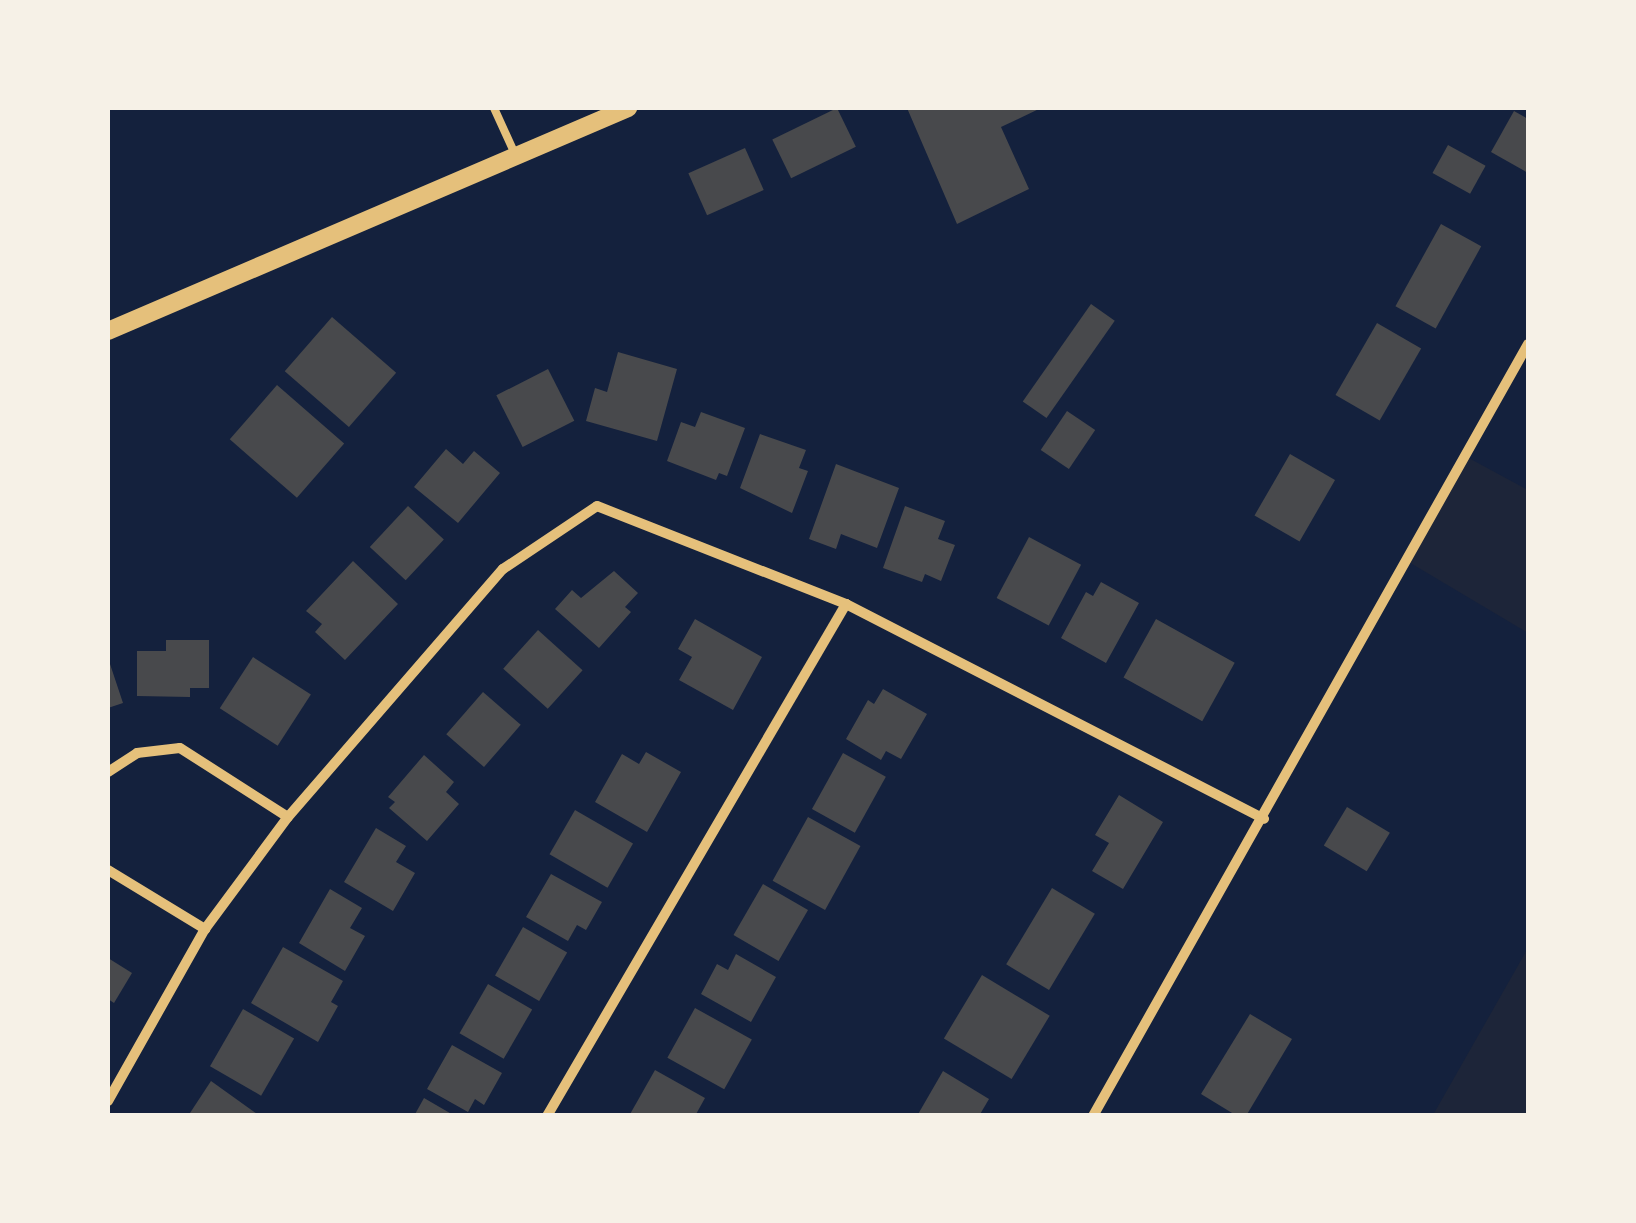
<!DOCTYPE html>
<style>
body{margin:0}
#map{position:relative;width:1636px;height:1223px;overflow:hidden;background:#14213d;font-family:"Source Sans 3",sans-serif}
div>[style]{position:absolute}
.green>*{inset:0;background:#1d2539}
.building>*{inset:0;background:#48494c;transform-origin:0 0}
.service>*{height:8px;margin:-4px;padding:0 4px;transform-origin:4px;border-radius:4px;background:#e5c07b}
.minor>*{height:10px;margin:-5px;padding:0 5px;transform-origin:5px;border-radius:5px;background:#e5c07b}
.tertiary>*{height:18px;margin:-9px;padding:0 9px;transform-origin:9px;border-radius:9px;background:#e5c07b}
span{translate:-50% -50%;white-space:nowrap;text-align:center;line-height:1.15;-webkit-text-stroke:10px #f6f1e7;paint-order:stroke}
.frame{position:absolute;inset:0;border:110px solid #f6f1e7;pointer-events:none}
</style>
<div id="map">
<div class="green">
<i style="clip-path:polygon(1465px 456px,1528px 490px,1528px 633px,1407px 561px)"></i>
<i style="clip-path:polygon(1528px 948px,1528px 1115px,1433px 1115px)"></i>
</div>
<div class="building">
<i style="left:837px;top:108px;width:43px;height:72px;rotate:64deg"></i>
<i style="clip-path:polygon(907px 108px,1041px 108px,1001px 127px,1029px 189px,957px 224px)"></i>
<i style="clip-path:polygon(1514px 111px,1528px 119px,1528px 173px,1491px 152px)"></i>
<i style="left:1448px;top:145px;width:43px;height:32px;rotate:29deg"></i>
<i style="left:745px;top:148px;width:46px;height:62px;rotate:66deg"></i>
<i style="left:1441px;top:224px;width:46px;height:94px;rotate:29deg"></i>
<i style="left:1091px;top:304px;width:29px;height:119px;rotate:35deg"></i>
<i style="left:332px;top:317px;width:85px;height:72px;rotate:41deg"></i>
<i style="left:1377px;top:323px;width:51px;height:83px;rotate:30deg"></i>
<i style="clip-path:polygon(618px 352px,677px 369px,657px 441px,586px 421px,595px 388px,607px 392px)"></i>
<i style="left:548px;top:369px;width:58px;height:58px;rotate:63deg"></i>
<i style="left:277px;top:385px;width:89px;height:72px;rotate:41deg"></i>
<i style="left:1067px;top:411px;width:34px;height:47px;rotate:34deg"></i>
<i style="clip-path:polygon(701px 412px,745px 428px,727px 476px,719px 473px,716px 480px,667px 461px,681px 422px,695px 427px)"></i>
<i style="clip-path:polygon(760px 434px,806px 450px,799px 468px,808px 471px,792px 513px,740px 488px)"></i>
<i style="clip-path:polygon(446px 449px,463px 464px,474px 451px,500px 473px,458px 523px,414px 487px)"></i>
<i style="left:1290px;top:454px;width:52px;height:71px;rotate:30deg"></i>
<i style="clip-path:polygon(836px 464px,899px 488px,877px 548px,841px 534px,836px 549px,809px 539px)"></i>
<i style="left:408px;top:506px;width:49px;height:56px;rotate:43deg"></i>
<i style="clip-path:polygon(905px 506px,945px 521px,938px 539px,955px 545px,941px 581px,925px 574px,922px 582px,883px 568px)"></i>
<i style="left:1029px;top:537px;width:59px;height:69px;rotate:28deg"></i>
<i style="clip-path:polygon(353px 561px,398px 604px,345px 660px,315px 632px,322px 624px,306px 611px)"></i>
<i style="clip-path:polygon(614px 571px,638px 593px,625px 607px,631px 612px,599px 648px,555px 609px,572px 590px,581px 598px)"></i>
<i style="clip-path:polygon(1101px 582px,1139px 603px,1106px 663px,1061px 638px,1086px 592px,1093px 596px)"></i>
<i style="clip-path:polygon(695px 619px,762px 657px,733px 710px,679px 680px,692px 657px,678px 649px)"></i>
<i style="left:1156px;top:619px;width:90px;height:67px;rotate:29deg"></i>
<i style="left:538px;top:630px;width:60px;height:52px;rotate:42deg"></i>
<i style="clip-path:polygon(166px 640px,209px 640px,209px 688px,190px 688px,190px 697px,137px 696px,137px 651px,166px 651px)"></i>
<i style="left:253px;top:657px;width:69px;height:61px;rotate:33deg"></i>
<i style="clip-path:polygon(108px 658px,123px 703px,108px 708px)"></i>
<i style="clip-path:polygon(883px 689px,927px 714px,901px 759px,886px 751px,881px 760px,846px 739px,868px 700px,874px 704px)"></i>
<i style="left:483px;top:692px;width:50px;height:56px;rotate:41deg"></i>
<i style="clip-path:polygon(646px 752px,681px 772px,647px 832px,595px 802px,622px 754px,639px 764px)"></i>
<i style="left:843px;top:753px;width:49px;height:64px;rotate:29deg"></i>
<i style="clip-path:polygon(424px 755px,454px 782px,446px 792px,459px 804px,427px 841px,389px 808px,395px 802px,388px 797px)"></i>
<i style="clip-path:polygon(1119px 795px,1163px 822px,1123px 889px,1092px 871px,1109px 843px,1095px 835px)"></i>
<i style="left:1347px;top:807px;width:50px;height:45px;rotate:31deg"></i>
<i style="left:575px;top:810px;width:67px;height:51px;rotate:30deg"></i>
<i style="left:808px;top:817px;width:60px;height:73px;rotate:29deg"></i>
<i style="clip-path:polygon(376px 828px,406px 846px,396px 862px,415px 873px,393px 911px,344px 882px)"></i>
<i style="clip-path:polygon(551px 874px,602px 902px,586px 930px,577px 925px,568px 941px,526px 917px)"></i>
<i style="left:763px;top:884px;width:52px;height:59px;rotate:30deg"></i>
<i style="left:1052px;top:888px;width:50px;height:89px;rotate:31deg"></i>
<i style="clip-path:polygon(330px 889px,362px 908px,350px 928px,365px 936px,345px 971px,299px 943px)"></i>
<i style="left:523px;top:927px;width:51px;height:56px;rotate:30deg"></i>
<i style="clip-path:polygon(283px 947px,343px 981px,331px 1002px,338px 1006px,318px 1042px,251px 1003px)"></i>
<i style="clip-path:polygon(736px 954px,776px 977px,751px 1022px,701px 994px,717px 964px,728px 970px)"></i>
<i style="clip-path:polygon(108px 958px,132px 973px,114px 1003px,108px 999px)"></i>
<i style="left:982px;top:975px;width:79px;height:74px;rotate:31deg"></i>
<i style="left:488px;top:984px;width:51px;height:57px;rotate:30deg"></i>
<i style="left:695px;top:1008px;width:65px;height:57px;rotate:29deg"></i>
<i style="left:243px;top:1009px;width:59px;height:66px;rotate:30deg"></i>
<i style="clip-path:polygon(1250px 1014px,1292px 1039px,1246px 1116px,1237px 1116px,1201px 1094px)"></i>
<i style="clip-path:polygon(452px 1045px,502px 1073px,484px 1105px,475px 1099px,468px 1112px,427px 1089px)"></i>
<i style="clip-path:polygon(655px 1070px,705px 1098px,695px 1116px,629px 1116px)"></i>
<i style="clip-path:polygon(943px 1071px,989px 1099px,979px 1116px,917px 1116px)"></i>
<i style="clip-path:polygon(211px 1081px,260px 1116px,188px 1116px)"></i>
<i style="clip-path:polygon(424px 1098px,455px 1116px,414px 1116px)"></i>
</div>
<div class="service">
<i style="left:494px;top:108px;width:51px;rotate:65.5deg"></i>
</div>
<div class="minor">
<i style="left:108px;top:772px;width:35px;rotate:-33deg"></i>
<i style="left:137px;top:753px;width:43px;rotate:-6.6deg"></i>
<i style="left:180px;top:748px;width:128px;rotate:32.6deg"></i>
<i style="left:108px;top:870px;width:114px;rotate:31.3deg"></i>
<i style="left:108px;top:1101px;width:197px;rotate:-60.6deg"></i>
<i style="left:205px;top:929px;width:139px;rotate:-53.5deg"></i>
<i style="left:288px;top:817px;width:328px;rotate:-49.1deg"></i>
<i style="left:503px;top:569px;width:113px;rotate:-33.8deg"></i>
<i style="left:597px;top:506px;width:268px;rotate:21.5deg"></i>
<i style="left:846px;top:604px;width:470px;rotate:27.2deg"></i>
<i style="left:547px;top:1116px;width:593px;rotate:-59.72deg"></i>
<i style="left:1093px;top:1116px;width:886px;rotate:-60.6deg"></i>
</div>
<div class="tertiary">
<i style="left:108px;top:331px;width:566px;rotate:-23.21deg"></i>
</div>
<div class="frame"></div>
</div>
